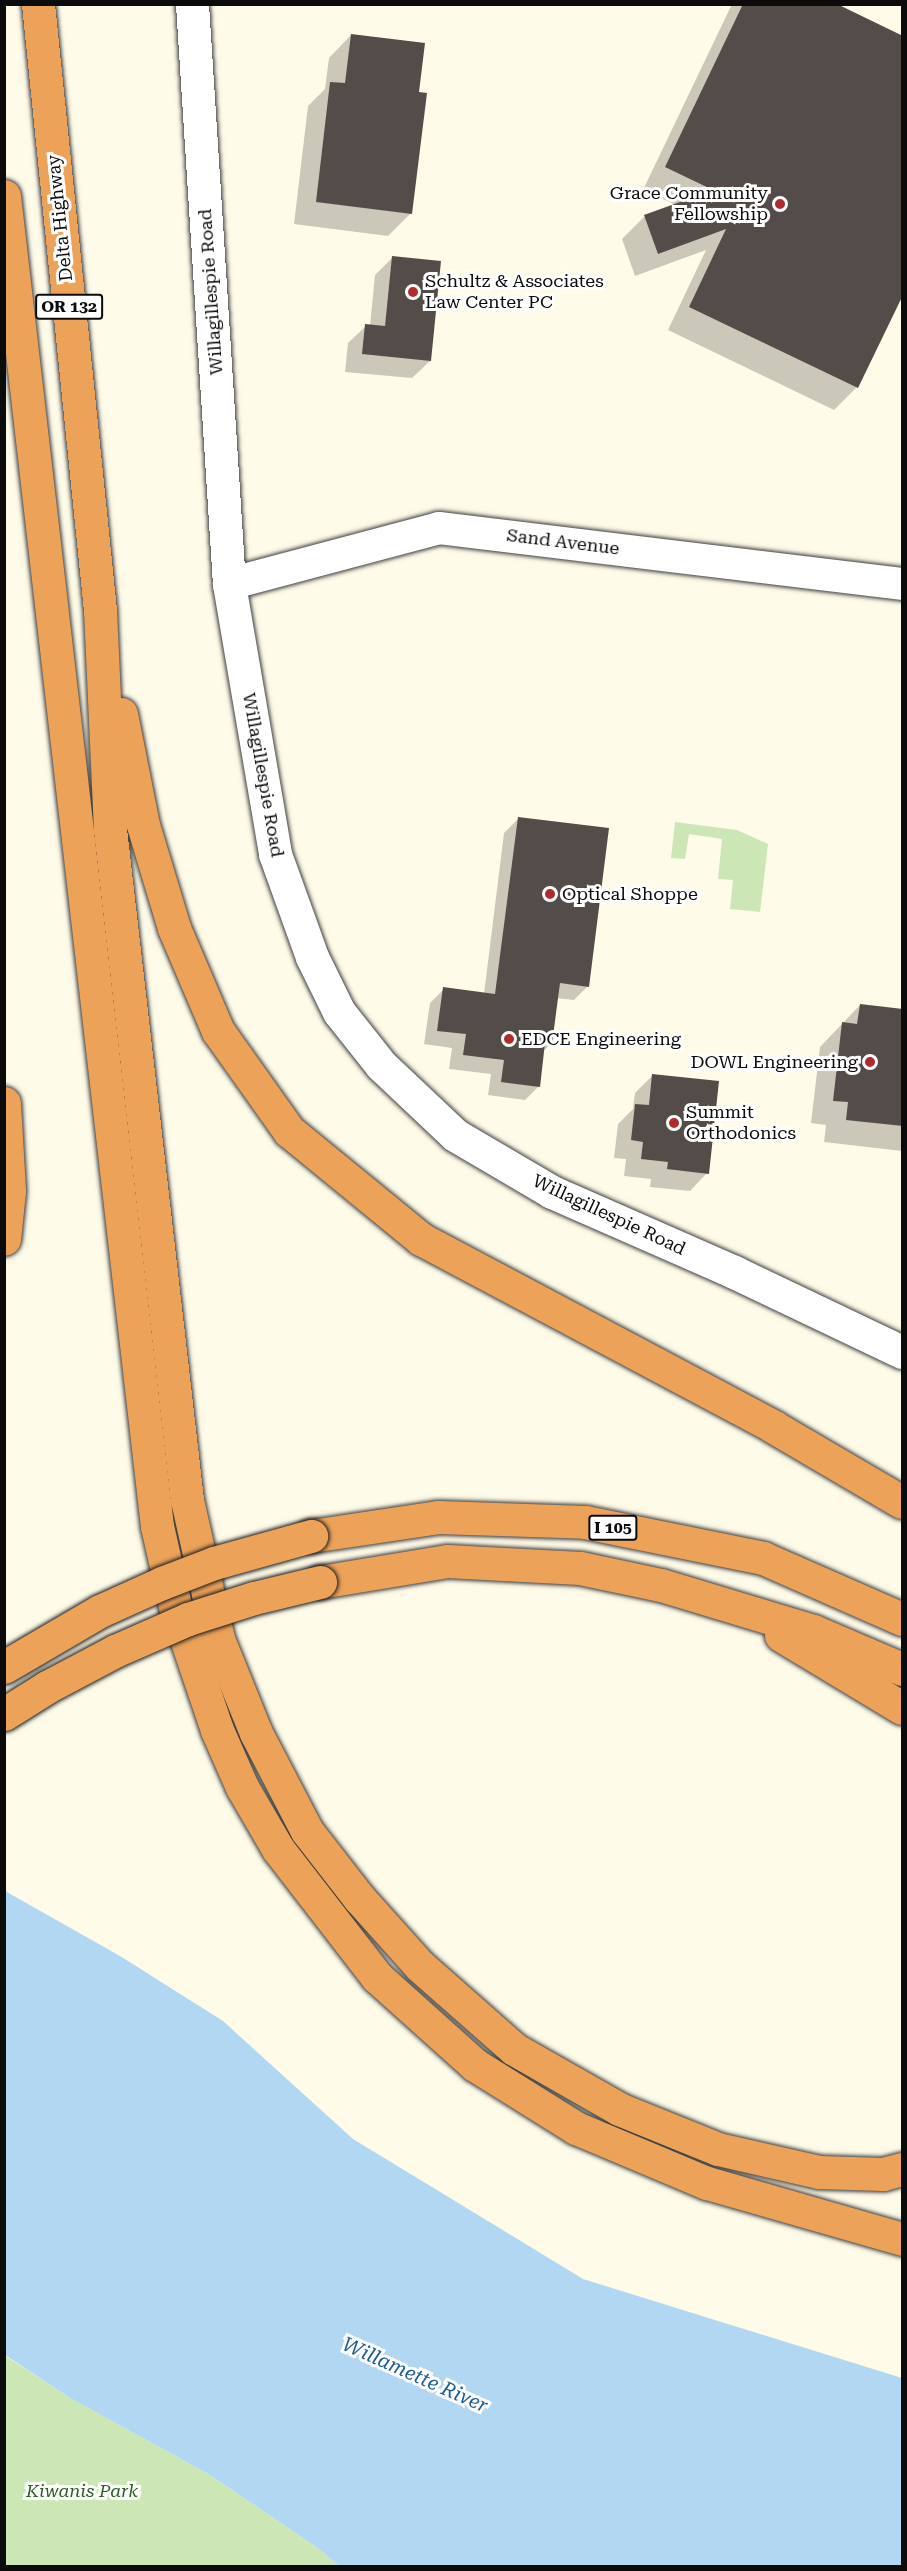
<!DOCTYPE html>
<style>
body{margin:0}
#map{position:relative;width:907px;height:2571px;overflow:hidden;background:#fefbe9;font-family:"Roboto Serif",serif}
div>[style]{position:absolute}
.green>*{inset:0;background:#cde6b6}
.water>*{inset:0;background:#b1d7f2}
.shadow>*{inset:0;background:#0003}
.building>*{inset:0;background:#534c48}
.roads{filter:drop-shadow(0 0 2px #3e3e3e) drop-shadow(0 0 2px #3e3e3e)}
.minor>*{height:32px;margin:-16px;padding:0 16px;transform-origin:16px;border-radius:16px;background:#fff}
.tertiary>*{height:33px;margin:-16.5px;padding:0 16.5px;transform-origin:16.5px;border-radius:16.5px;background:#fff}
.motorway>*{height:33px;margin:-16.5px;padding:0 16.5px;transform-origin:16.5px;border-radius:16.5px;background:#eda259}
.bridges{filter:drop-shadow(0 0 2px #1c1c1c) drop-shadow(0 0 2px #1c1c1c)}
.motorway-bridge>*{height:33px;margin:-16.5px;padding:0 16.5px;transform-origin:16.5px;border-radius:16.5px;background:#eda259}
.dots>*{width:16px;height:16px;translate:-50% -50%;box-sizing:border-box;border:3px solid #fff;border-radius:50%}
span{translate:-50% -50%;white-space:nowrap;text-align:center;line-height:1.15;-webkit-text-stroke:6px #fff;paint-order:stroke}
.shield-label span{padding:2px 4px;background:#fff;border:2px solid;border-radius:4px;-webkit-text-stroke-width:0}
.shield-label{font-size:16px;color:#0b0b0b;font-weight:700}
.poi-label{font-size:18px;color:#0b0b0b}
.right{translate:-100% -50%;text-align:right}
.left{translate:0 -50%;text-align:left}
.street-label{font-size:18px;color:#0b0b0b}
.park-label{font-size:18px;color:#2a5e1f;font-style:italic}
.water-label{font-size:20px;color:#1c5b95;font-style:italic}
.frame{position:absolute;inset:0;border:6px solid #0b0b0b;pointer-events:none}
</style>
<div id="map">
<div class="green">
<i style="clip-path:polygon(675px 822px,737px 830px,768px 844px,760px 912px,730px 909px,733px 880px,718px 879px,722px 839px,689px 834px,685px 859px,671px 858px)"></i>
<i style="clip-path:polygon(4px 2355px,70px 2398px,210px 2475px,319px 2549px,339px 2566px,5px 2566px)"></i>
</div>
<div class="water">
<i style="clip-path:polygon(5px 1891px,120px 1956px,223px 2021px,353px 2139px,583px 2279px,902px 2378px,902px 2566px,339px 2566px,319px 2549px,210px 2475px,70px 2398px,5px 2355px)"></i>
</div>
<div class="shadow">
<i style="clip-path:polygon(732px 4px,833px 4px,857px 387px,834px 410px,668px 330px,706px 250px,635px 276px,622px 239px,644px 217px,676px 205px,643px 190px)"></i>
<i style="clip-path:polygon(351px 35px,417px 94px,411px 213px,388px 236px,294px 224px,308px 106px,325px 89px,329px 58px)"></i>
<i style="clip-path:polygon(393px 257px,430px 361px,412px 378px,345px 372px,348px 343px,366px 326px,370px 326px,375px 275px)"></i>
<i style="clip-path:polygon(518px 819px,588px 986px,574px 1000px,556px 998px,551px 1044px,543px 1051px,539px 1086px,525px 1100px,488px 1095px,491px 1074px,449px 1069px,452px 1048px,424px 1044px,430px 1003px,444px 989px,484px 994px,504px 833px)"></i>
<i style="clip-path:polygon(860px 1005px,902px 1010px,902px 1151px,824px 1142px,826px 1125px,811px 1123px,820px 1047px)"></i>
<i style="clip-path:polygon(653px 1075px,707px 1173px,690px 1191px,650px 1187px,651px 1179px,624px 1176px,626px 1159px,614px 1158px,618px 1124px,633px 1109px,635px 1093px)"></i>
</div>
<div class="building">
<i style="clip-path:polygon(743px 4px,837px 4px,903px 36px,903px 295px,858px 388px,689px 307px,726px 229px,658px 254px,644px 215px,713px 190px,665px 167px)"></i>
<i style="clip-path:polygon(351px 34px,425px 43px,419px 92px,427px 93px,412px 214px,316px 202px,330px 82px,345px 83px)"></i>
<i style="clip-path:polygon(392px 256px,441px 261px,431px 361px,362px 354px,365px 324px,385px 326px)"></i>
<i style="clip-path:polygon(518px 817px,609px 828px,589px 987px,560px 983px,552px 1044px,545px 1043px,540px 1087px,501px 1082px,504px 1060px,463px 1055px,466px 1034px,437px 1031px,443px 987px,495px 994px)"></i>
<i style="clip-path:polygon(860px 1004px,903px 1009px,903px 1126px,846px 1120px,848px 1102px,833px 1101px,842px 1022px,857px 1024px)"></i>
<i style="clip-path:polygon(652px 1074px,719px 1081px,709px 1174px,667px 1169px,668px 1162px,641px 1159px,643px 1142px,631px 1140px,635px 1104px,649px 1105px)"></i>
</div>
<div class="roads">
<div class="minor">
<i style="left:229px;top:584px;width:217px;rotate:-14.9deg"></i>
<i style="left:439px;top:528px;width:466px;rotate:6.9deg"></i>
</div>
<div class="tertiary">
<i style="left:192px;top:4px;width:581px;rotate:86.35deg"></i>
<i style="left:229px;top:584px;width:274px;rotate:80.3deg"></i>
<i style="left:275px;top:854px;width:109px;rotate:70.2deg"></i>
<i style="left:312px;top:957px;width:61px;rotate:63.9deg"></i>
<i style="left:339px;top:1012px;width:68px;rotate:51.6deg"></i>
<i style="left:381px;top:1065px;width:102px;rotate:43.4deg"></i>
<i style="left:455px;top:1135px;width:113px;rotate:30.4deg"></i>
<i style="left:552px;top:1192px;width:199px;rotate:23.7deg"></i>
<i style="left:734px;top:1272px;width:186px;rotate:25.5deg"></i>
</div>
<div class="motorway">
<i style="left:38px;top:4px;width:609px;rotate:84.16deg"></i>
<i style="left:100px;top:610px;width:219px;rotate:87.4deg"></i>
<i style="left:110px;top:829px;width:675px;rotate:83.45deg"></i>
<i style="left:187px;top:1500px;width:142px;rotate:77.4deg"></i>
<i style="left:218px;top:1639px;width:101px;rotate:68deg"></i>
<i style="left:256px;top:1733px;width:110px;rotate:62.5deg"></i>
<i style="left:307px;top:1831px;width:85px;rotate:52.2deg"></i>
<i style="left:359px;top:1898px;width:91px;rotate:48.1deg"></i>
<i style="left:420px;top:1966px;width:125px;rotate:41.4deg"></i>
<i style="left:514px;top:2049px;width:121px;rotate:29.7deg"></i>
<i style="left:619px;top:2109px;width:107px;rotate:22deg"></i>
<i style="left:718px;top:2149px;width:104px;rotate:12.8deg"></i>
<i style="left:819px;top:2172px;width:64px;rotate:1.8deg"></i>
<i style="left:883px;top:2174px;width:20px;rotate:-15deg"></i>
<i style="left:4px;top:196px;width:1339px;rotate:83.44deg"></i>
<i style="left:157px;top:1526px;width:82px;rotate:77.3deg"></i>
<i style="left:175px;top:1606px;width:131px;rotate:71.3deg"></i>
<i style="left:217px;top:1730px;width:62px;rotate:66.3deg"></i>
<i style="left:242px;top:1787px;width:72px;rotate:59.9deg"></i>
<i style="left:278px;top:1849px;width:162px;rotate:52.3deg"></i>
<i style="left:377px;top:1977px;width:132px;rotate:41.9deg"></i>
<i style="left:475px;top:2065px;width:119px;rotate:32deg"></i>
<i style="left:576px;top:2128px;width:142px;rotate:22.8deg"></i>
<i style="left:707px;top:2183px;width:203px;rotate:16deg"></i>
<i style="left:121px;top:714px;width:113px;rotate:78.8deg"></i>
<i style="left:143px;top:825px;width:108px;rotate:73.2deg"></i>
<i style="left:174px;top:928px;width:112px;rotate:66.9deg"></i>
<i style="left:218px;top:1031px;width:123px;rotate:54.6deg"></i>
<i style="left:289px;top:1131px;width:171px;rotate:39.3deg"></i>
<i style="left:421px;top:1239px;width:400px;rotate:28deg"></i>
<i style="left:774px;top:1427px;width:148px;rotate:30.4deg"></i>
<i style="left:4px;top:1103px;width:88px;rotate:86.7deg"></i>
<i style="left:9px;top:1191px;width:48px;rotate:95.9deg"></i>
<i style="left:311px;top:1536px;width:128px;rotate:-8.5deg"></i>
<i style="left:438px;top:1517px;width:147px;rotate:1.9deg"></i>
<i style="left:585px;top:1522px;width:182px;rotate:11.4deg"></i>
<i style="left:763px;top:1558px;width:152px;rotate:23.7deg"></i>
<i style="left:320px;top:1582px;width:129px;rotate:-9.4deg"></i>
<i style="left:447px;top:1561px;width:133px;rotate:3deg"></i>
<i style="left:580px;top:1568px;width:83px;rotate:11.9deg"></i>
<i style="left:661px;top:1585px;width:159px;rotate:16.8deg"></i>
<i style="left:813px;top:1631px;width:97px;rotate:23.1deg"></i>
<i style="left:781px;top:1635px;width:141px;rotate:31.1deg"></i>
</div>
</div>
<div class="bridges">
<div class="motorway-bridge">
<i style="left:4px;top:1667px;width:111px;rotate:-30.3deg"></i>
<i style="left:100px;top:1611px;width:68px;rotate:-24.3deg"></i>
<i style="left:162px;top:1583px;width:56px;rotate:-21deg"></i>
<i style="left:214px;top:1563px;width:101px;rotate:-15.6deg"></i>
<i style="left:4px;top:1714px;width:51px;rotate:-32.1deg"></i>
<i style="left:47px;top:1687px;width:77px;rotate:-27.9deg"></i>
<i style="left:115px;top:1651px;width:80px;rotate:-23.7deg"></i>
<i style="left:188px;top:1619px;width:69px;rotate:-17.7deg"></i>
<i style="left:254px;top:1598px;width:68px;rotate:-13.6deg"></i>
</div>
</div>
<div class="dots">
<i style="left:780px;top:204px;background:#b22b2c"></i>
<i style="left:413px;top:292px;background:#b22b2c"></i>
<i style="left:550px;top:894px;background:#b22b2c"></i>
<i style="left:509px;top:1039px;background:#b22b2c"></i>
<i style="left:870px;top:1062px;background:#b22b2c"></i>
<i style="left:674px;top:1123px;background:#b22b2c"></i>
</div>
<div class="shield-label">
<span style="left:69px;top:307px">OR 132</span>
<span style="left:613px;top:1528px">I 105</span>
</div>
<div class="poi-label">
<span class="right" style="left:768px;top:204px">Grace Community<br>Fellowship</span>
<span class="left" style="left:425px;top:292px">Schultz &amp; Associates<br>Law Center PC</span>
<span class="left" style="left:562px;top:894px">Optical Shoppe</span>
<span class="left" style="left:521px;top:1039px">EDCE Engineering</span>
<span class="right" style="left:858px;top:1062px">DOWL Engineering</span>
<span class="left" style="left:686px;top:1123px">Summit<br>Orthodonics</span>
</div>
<div class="street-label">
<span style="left:60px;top:218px;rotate:-96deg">Delta Highway</span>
<span style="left:211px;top:292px;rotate:-94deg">Willagillespie Road</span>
<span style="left:563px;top:542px;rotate:7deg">Sand Avenue</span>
<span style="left:263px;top:775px;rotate:80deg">Willagillespie Road</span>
<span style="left:609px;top:1215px;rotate:25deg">Willagillespie Road</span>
</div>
<div class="park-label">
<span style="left:82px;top:2491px">Kiwanis Park</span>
</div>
<div class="water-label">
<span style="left:415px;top:2375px;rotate:24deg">Willamette River</span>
</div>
<div class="frame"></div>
</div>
